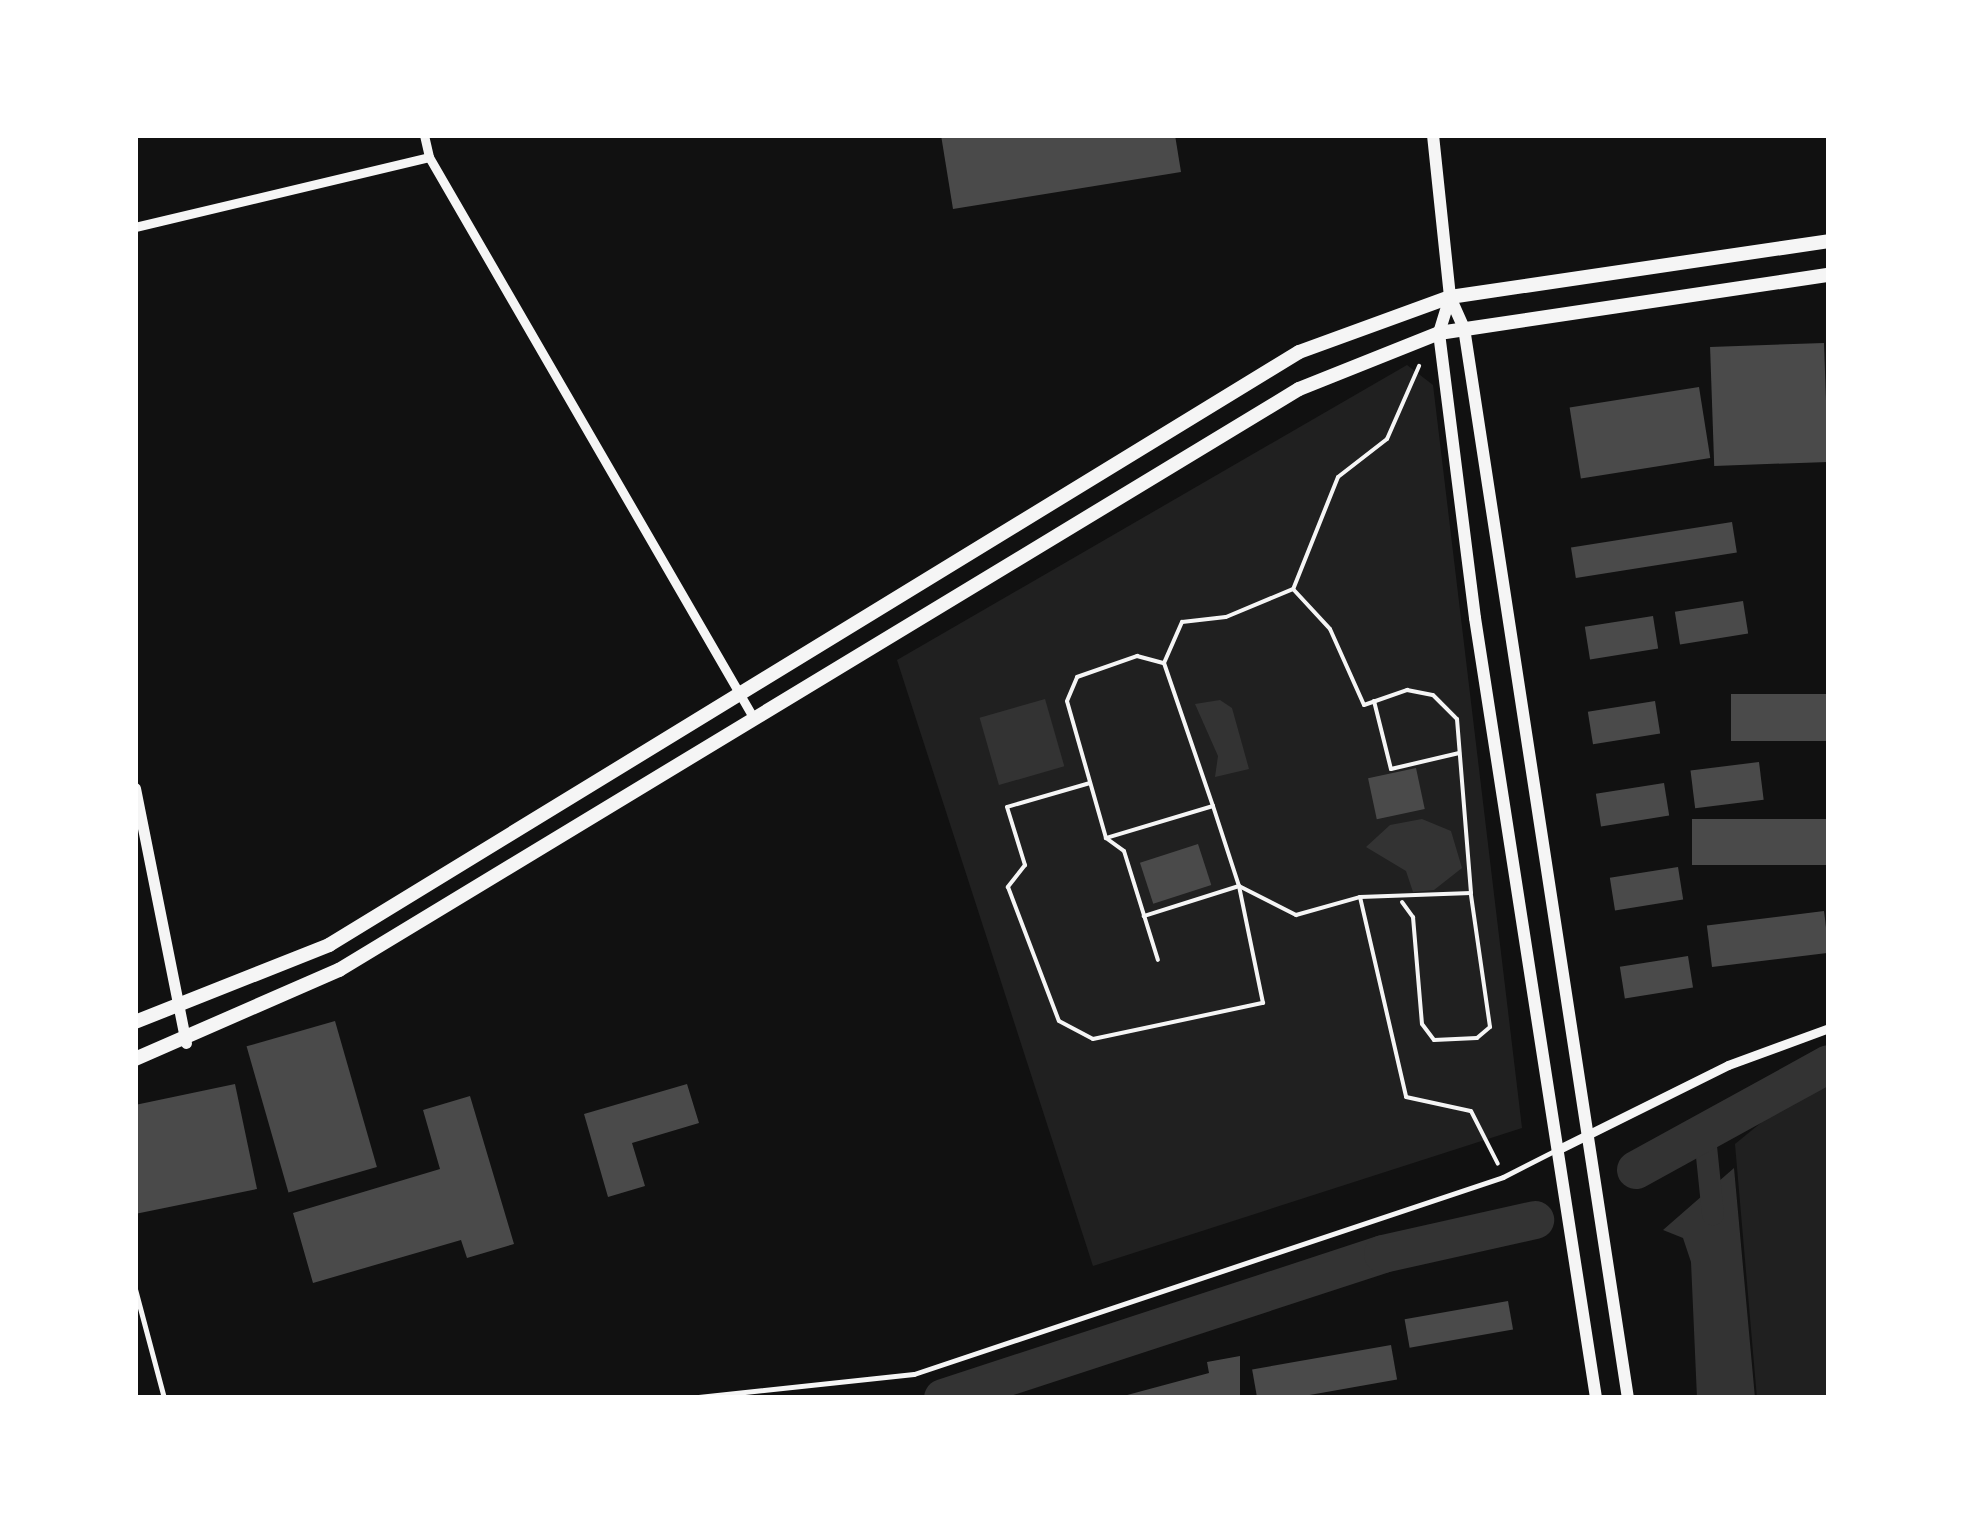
<!DOCTYPE html>
<style>
body{margin:0}
#map{position:relative;width:1964px;height:1533px;overflow:hidden;background:#111;font-family:"Work Sans",sans-serif}
div>[style]{position:absolute}
.green>*{inset:0;background:#202020}
.water>*{inset:0;background:#333;transform-origin:0 0}
.canal>*{height:22px;margin:-11px;padding:0 11px;transform-origin:11px;border-radius:11px;background:#333}
.river>*{height:38px;margin:-19px;padding:0 19px;transform-origin:19px;border-radius:19px;background:#333}
.building>*{inset:0;background:#4a4a4a;transform-origin:0 0}
.path>*{height:4px;margin:-2px;padding:0 2px;transform-origin:2px;border-radius:2px;background:#f5f5f5}
.service>*{height:5px;margin:-2.5px;padding:0 2.5px;transform-origin:2.5px;border-radius:2.5px;background:#f5f5f5}
.minor>*{height:9px;margin:-4.5px;padding:0 4.5px;transform-origin:4.5px;border-radius:4.5px;background:#f5f5f5}
.tertiary>*{height:11px;margin:-5.5px;padding:0 5.5px;transform-origin:5.5px;border-radius:5.5px;background:#f5f5f5}
.secondary>*{height:12px;margin:-6px;padding:0 6px;transform-origin:6px;border-radius:6px;background:#f5f5f5}
.primary>*{height:14px;margin:-7px;padding:0 7px;transform-origin:7px;border-radius:7px;background:#f5f5f5}
span{translate:-50% -50%;white-space:nowrap;text-align:center;line-height:1.15;-webkit-text-stroke:10px #fff;paint-order:stroke}
.frame{position:absolute;inset:0;border:138px solid #fff;pointer-events:none}
</style>
<div id="map">
<div class="green">
<i style="clip-path:polygon(1407px 365px,1433px 385px,1522px 1128px,1093px 1266px,897px 660px)"></i>
<i style="clip-path:polygon(1829px 1067px,1829px 1398px,1757px 1398px,1735px 1144px)"></i>
</div>
<div class="water">
<i style="left:1045px;top:699px;width:70px;height:68px;rotate:74deg"></i>
<i style="clip-path:polygon(1220px 700px,1232px 708px,1249px 769px,1215px 777px,1218px 756px,1195px 704px)"></i>
<i style="clip-path:polygon(1422px 819px,1451px 831px,1462px 868px,1434px 890px,1413px 892px,1406px 871px,1366px 847px,1390px 825px)"></i>
<i style="clip-path:polygon(1734px 1168px,1755px 1398px,1697px 1398px,1691px 1262px,1683px 1238px,1663px 1230px)"></i>
</div>
<div class="canal">
<i style="left:1705px;top:1137px;width:78px;rotate:84.1deg"></i>
</div>
<div class="river">
<i style="left:1636px;top:1170px;width:220px;rotate:-28.8deg"></i>
<i style="left:943px;top:1398px;width:463px;rotate:-18.1deg"></i>
<i style="left:1383px;top:1254px;width:156px;rotate:-12.6deg"></i>
</div>
<div class="building">
<i style="clip-path:polygon(941px 135px,1175px 135px,1181px 172px,953px 209px)"></i>
<i style="left:1824px;top:343px;width:119px;height:114px;rotate:88deg"></i>
<i style="left:1699px;top:387px;width:72px;height:131px;rotate:81deg"></i>
<i style="left:1732px;top:522px;width:31px;height:163px;rotate:81deg"></i>
<i style="left:1743px;top:601px;width:33px;height:69px;rotate:81deg"></i>
<i style="left:1653px;top:616px;width:33px;height:69px;rotate:81deg"></i>
<i style="left:1829px;top:694px;width:47px;height:98px;rotate:90deg"></i>
<i style="left:1655px;top:701px;width:33px;height:68px;rotate:81deg"></i>
<i style="left:1759px;top:762px;width:38px;height:69px;rotate:83deg"></i>
<i style="left:1416px;top:768px;width:42px;height:49px;rotate:78deg"></i>
<i style="left:1664px;top:783px;width:33px;height:69px;rotate:81deg"></i>
<i style="left:1829px;top:819px;width:46px;height:137px;rotate:90deg"></i>
<i style="left:1198px;top:844px;width:43px;height:61px;rotate:72deg"></i>
<i style="left:1678px;top:867px;width:33px;height:69px;rotate:81deg"></i>
<i style="left:1824px;top:911px;width:42px;height:118px;rotate:83deg"></i>
<i style="left:1688px;top:956px;width:32px;height:69px;rotate:81deg"></i>
<i style="left:335px;top:1021px;width:152px;height:92px;rotate:74deg"></i>
<i style="clip-path:polygon(235px 1084px,257px 1189px,135px 1214px,135px 1105px)"></i>
<i style="clip-path:polygon(687px 1084px,699px 1123px,632px 1143px,645px 1186px,608px 1197px,584px 1114px)"></i>
<i style="clip-path:polygon(470px 1096px,514px 1244px,467px 1258px,461px 1240px,313px 1283px,293px 1213px,440px 1169px,423px 1110px)"></i>
<i style="left:1508px;top:1301px;width:29px;height:105px;rotate:80deg"></i>
<i style="left:1391px;top:1345px;width:35px;height:141px;rotate:80deg"></i>
<i style="clip-path:polygon(1240px 1356px,1240px 1398px,1116px 1398px,1209px 1373px,1207px 1362px)"></i>
</div>
<div class="path">
<i style="left:1294px;top:587px;width:118px;rotate:-68.2deg"></i>
<i style="left:1338px;top:477px;width:62px;rotate:-37.8deg"></i>
<i style="left:1387px;top:439px;width:80px;rotate:-66.3deg"></i>
<i style="left:1164px;top:663px;width:45px;rotate:-66.3deg"></i>
<i style="left:1182px;top:622px;width:44px;rotate:-6.5deg"></i>
<i style="left:1226px;top:617px;width:73px;rotate:-22.7deg"></i>
<i style="left:1293px;top:589px;width:54px;rotate:47.2deg"></i>
<i style="left:1330px;top:629px;width:83px;rotate:65.9deg"></i>
<i style="left:1364px;top:705px;width:46px;rotate:-19.2deg"></i>
<i style="left:1407px;top:690px;width:26px;rotate:11deg"></i>
<i style="left:1433px;top:695px;width:34px;rotate:45deg"></i>
<i style="left:1457px;top:719px;width:175px;rotate:85.4deg"></i>
<i style="left:1471px;top:893px;width:111px;rotate:177.9deg"></i>
<i style="left:1374px;top:701px;width:70px;rotate:76deg"></i>
<i style="left:1391px;top:769px;width:70px;rotate:-13.2deg"></i>
<i style="left:1090px;top:783px;width:86px;rotate:163.9deg"></i>
<i style="left:1007px;top:807px;width:61px;rotate:72.8deg"></i>
<i style="left:1025px;top:865px;width:28px;rotate:128deg"></i>
<i style="left:1008px;top:887px;width:143px;rotate:69.2deg"></i>
<i style="left:1059px;top:1021px;width:38px;rotate:28deg"></i>
<i style="left:1093px;top:1039px;width:174px;rotate:-12deg"></i>
<i style="left:1263px;top:1003px;width:119px;rotate:-101.6deg"></i>
<i style="left:1239px;top:886px;width:100px;rotate:162.5deg"></i>
<i style="left:1213px;top:806px;width:112px;rotate:163.3deg"></i>
<i style="left:1106px;top:838px;width:142px;rotate:-105.9deg"></i>
<i style="left:1067px;top:701px;width:26px;rotate:-67deg"></i>
<i style="left:1077px;top:677px;width:64px;rotate:-19.3deg"></i>
<i style="left:1137px;top:656px;width:28px;rotate:15deg"></i>
<i style="left:1164px;top:663px;width:151px;rotate:71.1deg"></i>
<i style="left:1213px;top:806px;width:84px;rotate:72deg"></i>
<i style="left:1239px;top:886px;width:64px;rotate:27deg"></i>
<i style="left:1296px;top:915px;width:66px;rotate:-15.7deg"></i>
<i style="left:1360px;top:897px;width:205px;rotate:77deg"></i>
<i style="left:1406px;top:1097px;width:66px;rotate:12.2deg"></i>
<i style="left:1471px;top:1111px;width:59px;rotate:63deg"></i>
<i style="left:1106px;top:838px;width:22px;rotate:36deg"></i>
<i style="left:1124px;top:851px;width:114px;rotate:72.7deg"></i>
<i style="left:1402px;top:902px;width:19px;rotate:54deg"></i>
<i style="left:1413px;top:917px;width:107px;rotate:85.2deg"></i>
<i style="left:1422px;top:1024px;width:20px;rotate:53deg"></i>
<i style="left:1434px;top:1040px;width:43px;rotate:-2.7deg"></i>
<i style="left:1477px;top:1038px;width:17px;rotate:-40deg"></i>
<i style="left:1490px;top:1027px;width:133px;rotate:-98.2deg"></i>
</div>
<div class="service">
<i style="left:135px;top:1289px;width:113px;rotate:75.1deg"></i>
<i style="left:689px;top:1398px;width:226px;rotate:-6.1deg"></i>
<i style="left:914px;top:1374px;width:621px;rotate:-18.49deg"></i>
<i style="left:1503px;top:1177px;width:57px;rotate:-27deg"></i>
</div>
<div class="minor">
<i style="left:424px;top:135px;width:23px;rotate:77deg"></i>
<i style="left:429px;top:157px;width:647px;rotate:59.95deg"></i>
<i style="left:135px;top:227px;width:302px;rotate:-13.4deg"></i>
<i style="left:1561px;top:1148px;width:186px;rotate:-26.4deg"></i>
<i style="left:1728px;top:1065px;width:108px;rotate:-20.1deg"></i>
</div>
<div class="tertiary">
<i style="left:135px;top:788px;width:260px;rotate:78.7deg"></i>
</div>
<div class="secondary">
<i style="left:1433px;top:135px;width:163px;rotate:84deg"></i>
<i style="left:1450px;top:297px;width:34px;rotate:66deg"></i>
<i style="left:1464px;top:328px;width:1082px;rotate:81.29deg"></i>
<i style="left:1450px;top:297px;width:38px;rotate:107deg"></i>
<i style="left:1439px;top:333px;width:287px;rotate:82.8deg"></i>
<i style="left:1475px;top:618px;width:789px;rotate:81.18deg"></i>
</div>
<div class="primary">
<i style="left:135px;top:1022px;width:209px;rotate:-21.6deg"></i>
<i style="left:329px;top:945px;width:1137px;rotate:-31.44deg"></i>
<i style="left:1299px;top:352px;width:161px;rotate:-20deg"></i>
<i style="left:1450px;top:297px;width:383px;rotate:-8.4deg"></i>
<i style="left:135px;top:1059px;width:223px;rotate:-23.6deg"></i>
<i style="left:339px;top:970px;width:1122px;rotate:-31.18deg"></i>
<i style="left:1299px;top:389px;width:151px;rotate:-21.8deg"></i>
<i style="left:1439px;top:333px;width:394px;rotate:-8.5deg"></i>
</div>
<div class="frame"></div>
</div>
